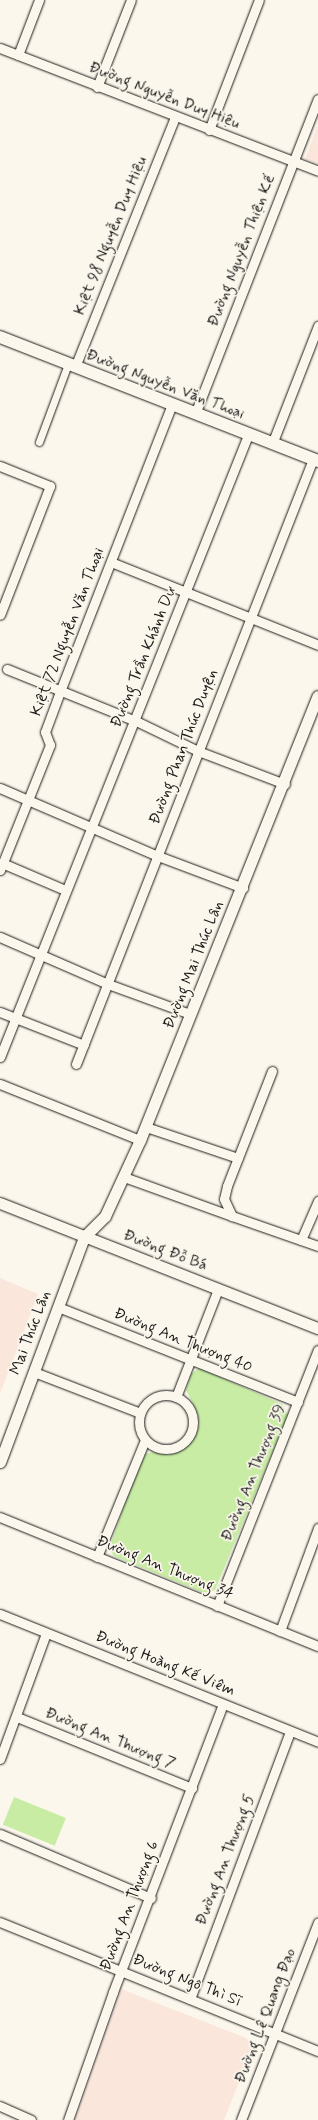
<!DOCTYPE html>
<meta charset="utf-8">
<style>
body{margin:0}
#map{position:relative;width:318px;height:2120px;overflow:hidden;background:#fbf7ec;font-family:Mynerve,sans-serif}
div>[style]{position:absolute}
.built>*{inset:0;background:#fae6db}
.green>*{inset:0;background:#c9eca5;transform-origin:0 0}
.roads{filter:drop-shadow(0 0 1px #1c1c1c) drop-shadow(0 0 1px #1c1c1c)}
.pedestrian>*{height:7px;margin:-3.5px;padding:0 3.5px;transform-origin:3.5px;border-radius:3.5px;background:#fbf7ec}
.minor>*{height:9px;margin:-4.5px;padding:0 4.5px;transform-origin:4.5px;border-radius:4.5px;background:#fbf7ec}
.minor>.ring{margin:-4.5px;padding:0;box-sizing:content-box;background:none;border:9px solid #fbf7ec;border-radius:50%}
.tertiary>*{height:11px;margin:-5.5px;padding:0 5.5px;transform-origin:5.5px;border-radius:5.5px;background:#fbf7ec}
.secondary>*{height:12px;margin:-6px;padding:0 6px;transform-origin:6px;border-radius:6px;background:#fbf7ec}
span{translate:-50% -50%;white-space:nowrap;text-align:center;line-height:1.15;-webkit-text-stroke:3.5px #fbf7ec;paint-order:stroke}
.street-label{font-size:16px;color:#1c1c1c}
</style>
<div id="map">
<div class="built">
<i style="clip-path:polygon(318px 124px,318px 164px,305px 159px)"></i>
<i style="clip-path:polygon(0 1278px,38px 1294px,0 1394px)"></i>
<i style="clip-path:polygon(121px 1989px,246px 2038px,253px 2047px,224px 2120px,75px 2120px)"></i>
</div>
<div class="green">
<i style="clip-path:polygon(199px 1368px,282px 1404px,288px 1415px,215px 1590px,204px 1593px,114px 1556px,109px 1549px,142px 1454px,155px 1452px,169px 1455px,181px 1451px,193px 1440px,199px 1426px,198px 1414px,186px 1390px,191px 1374px)"></i>
<i style="left:14px;top:1797px;width:56px;height:30px;rotate:22deg"></i>
</div>
<div class="roads">
<div class="pedestrian">
<i style="left:39px;top:442px;width:83px;rotate:-69.6deg"></i>
</div>
<div class="minor">
<i style="left:0;top:48px;width:341px;rotate:21.1deg"></i>
<i style="left:18px;top:55px;width:59px;rotate:-69.1deg"></i>
<i style="left:97px;top:87px;width:93px;rotate:-68.7deg"></i>
<i style="left:209px;top:130px;width:139px;rotate:-69deg"></i>
<i style="left:75px;top:367px;width:269px;rotate:-68.2deg"></i>
<i style="left:195px;top:414px;width:338px;rotate:-68.7deg"></i>
<i style="left:272px;top:444px;width:127px;rotate:-68.7deg"></i>
<i style="left:0;top:466px;width:54px;rotate:21.8deg"></i>
<i style="left:50px;top:486px;width:138px;rotate:111.2deg"></i>
<i style="left:111px;top:562px;width:223px;rotate:21.8deg"></i>
<i style="left:7px;top:669px;width:139px;rotate:22deg"></i>
<i style="left:136px;top:721px;width:69px;rotate:25.8deg"></i>
<i style="left:198px;top:751px;width:93px;rotate:20.8deg"></i>
<i style="left:0;top:788px;width:172px;rotate:23.3deg"></i>
<i style="left:158px;top:856px;width:91px;rotate:20.6deg"></i>
<i style="left:2px;top:863px;width:69px;rotate:23.2deg"></i>
<i style="left:0;top:870px;width:135px;rotate:-68.2deg"></i>
<i style="left:50px;top:745px;width:14px;rotate:-111deg"></i>
<i style="left:45px;top:732px;width:46px;rotate:-69.6deg"></i>
<i style="left:61px;top:689px;width:306px;rotate:-68.7deg"></i>
<i style="left:0;top:937px;width:118px;rotate:23.5deg"></i>
<i style="left:108px;top:984px;width:87px;rotate:20.1deg"></i>
<i style="left:0;top:1012px;width:90px;rotate:21.4deg"></i>
<i style="left:0;top:1057px;width:670px;rotate:-68.26deg"></i>
<i style="left:76px;top:1064px;width:650px;rotate:-68.61deg"></i>
<i style="left:272px;top:1071px;width:123px;rotate:111.4deg"></i>
<i style="left:227px;top:1186px;width:13px;rotate:103deg"></i>
<i style="left:224px;top:1199px;width:19px;rotate:65deg"></i>
<i style="left:232px;top:1216px;width:91px;rotate:19.2deg"></i>
<i style="left:0;top:1084px;width:151px;rotate:21.8deg"></i>
<i style="left:146px;top:1127px;width:97px;rotate:18.6deg"></i>
<i style="left:124px;top:1177px;width:115px;rotate:19.9deg"></i>
<i style="left:301px;top:1240px;width:43px;rotate:-66.4deg"></i>
<i style="left:58px;top:1307px;width:258px;rotate:21.6deg"></i>
<i style="left:34px;top:1372px;width:114px;rotate:21.1deg"></i>
<i class="ring" style="left:139px;top:1395px;width:45px;height:45px"></i>
<i style="left:176px;top:1397px;width:116px;rotate:-68.7deg"></i>
<i style="left:0;top:1517px;width:343px;rotate:22.1deg"></i>
<i style="left:97px;top:1557px;width:126px;rotate:-67.7deg"></i>
<i style="left:217px;top:1606px;width:275px;rotate:-68.5deg"></i>
<i style="left:0;top:1614px;width:343px;rotate:21.9deg"></i>
<i style="left:280px;top:1631px;width:110px;rotate:-69.7deg"></i>
<i style="left:17px;top:1717px;width:189px;rotate:22.1deg"></i>
<i style="left:0;top:1759px;width:134px;rotate:-69.9deg"></i>
<i style="left:0;top:1834px;width:164px;rotate:23deg"></i>
<i style="left:0;top:1922px;width:343px;rotate:22.1deg"></i>
<i style="left:190px;top:1999px;width:286px;rotate:-69.5deg"></i>
<i style="left:0;top:2106px;width:34px;rotate:24deg"></i>
<i style="left:68px;top:2120px;width:136px;rotate:-70.6deg"></i>
<i style="left:113px;top:1992px;width:308px;rotate:-69.1deg"></i>
<i style="left:241px;top:2120px;width:212px;rotate:-68.7deg"></i>
</div>
<div class="tertiary">
<i style="left:0;top:1203px;width:342px;rotate:21.5deg"></i>
<i style="left:0;top:1462px;width:240px;rotate:-69.5deg"></i>
<i style="left:84px;top:1237px;width:30px;rotate:-45deg"></i>
<i style="left:105px;top:1216px;width:84px;rotate:-65.3deg"></i>
<i style="left:140px;top:1140px;width:478px;rotate:-68.2deg"></i>
</div>
<div class="secondary">
<i style="left:0;top:337px;width:341px;rotate:21.3deg"></i>
</div>
</div>
<div class="street-label">
<span style="left:164px;top:96px;rotate:21deg">Đường Nguyễn Duy Hiệu</span>
<span style="left:111px;top:236px;rotate:-68deg">Kiệt 98 Nguyễn Duy Hiệu</span>
<span style="left:242px;top:251px;rotate:-69deg">Đường Nguyễn Thiện Kế</span>
<span style="left:165px;top:385px;rotate:21deg">Đường Nguyễn Văn Thoại</span>
<span style="left:68px;top:632px;rotate:-69deg">Kiệt 72 Nguyễn Văn Thoại</span>
<span style="left:144px;top:657px;rotate:-68deg">Đường Trần Khánh Dư</span>
<span style="left:184px;top:747px;rotate:-69deg">Đường Phan Thúc Duyện</span>
<span style="left:194px;top:965px;rotate:-68deg">Đường Mai Thúc Lân</span>
<span style="left:165px;top:1251px;rotate:21deg">Đường Đỗ Bá</span>
<span style="left:31px;top:1333px;rotate:-69deg">Mai Thúc Lân</span>
<span style="left:183px;top:1341px;rotate:22deg">Đường An Thượng 40</span>
<span style="left:254px;top:1473px;rotate:-68deg">Đường An Thượng 39</span>
<span style="left:165px;top:1568px;rotate:22deg">Đường An Thượng 34</span>
<span style="left:165px;top:1664px;rotate:22deg">Đường Hoàng Kế Viêm</span>
<span style="left:110px;top:1739px;rotate:22deg">Đường An Thượng 7</span>
<span style="left:226px;top:1860px;rotate:-69deg">Đường An Thượng 5</span>
<span style="left:130px;top:1906px;rotate:-69deg">Đường An Thượng 6</span>
<span style="left:187px;top:1981px;rotate:22deg">Đường Ngô Thì Sĩ</span>
<span style="left:266px;top:2016px;rotate:-69deg">Đường Lê Quang Đạo</span>
</div>
</div>
